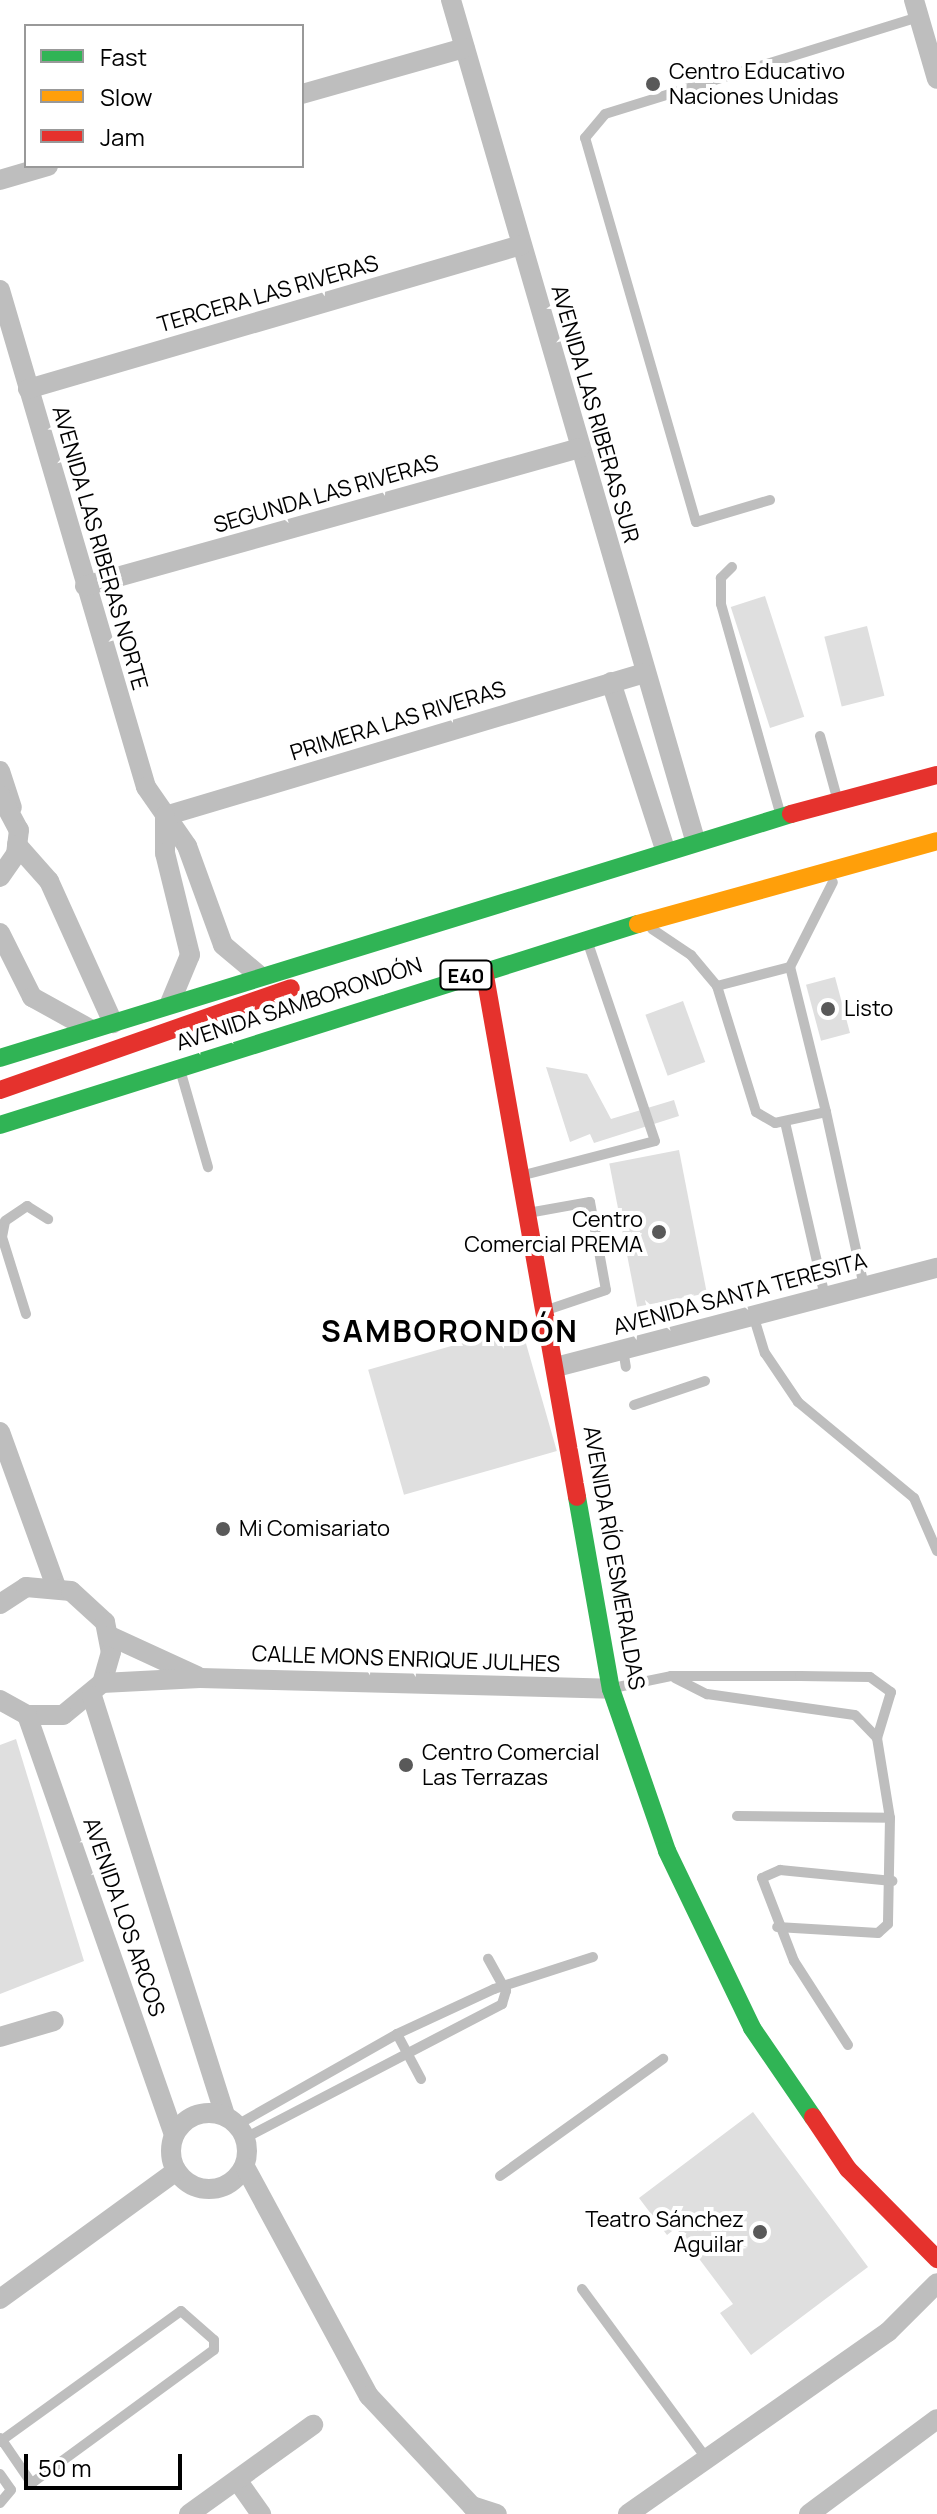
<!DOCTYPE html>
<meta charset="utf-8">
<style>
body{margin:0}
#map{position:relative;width:937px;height:2514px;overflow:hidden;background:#fff;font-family:Manrope,sans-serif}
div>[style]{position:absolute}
.building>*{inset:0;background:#dfdfdf;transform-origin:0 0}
.lane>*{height:10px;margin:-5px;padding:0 5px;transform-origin:5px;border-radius:5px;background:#bebebe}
.street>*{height:20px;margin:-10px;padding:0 10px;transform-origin:10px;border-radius:10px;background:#bebebe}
.street>.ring{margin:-10px;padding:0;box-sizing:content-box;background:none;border:20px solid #bebebe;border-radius:50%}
.fast>*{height:18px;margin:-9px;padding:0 9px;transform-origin:9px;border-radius:9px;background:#30b455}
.slow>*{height:18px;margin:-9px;padding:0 9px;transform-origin:9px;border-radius:9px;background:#ff9f0a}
.jam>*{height:18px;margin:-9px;padding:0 9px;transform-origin:9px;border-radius:9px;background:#e5322d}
.dots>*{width:22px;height:22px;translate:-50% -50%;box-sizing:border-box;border:4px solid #fff;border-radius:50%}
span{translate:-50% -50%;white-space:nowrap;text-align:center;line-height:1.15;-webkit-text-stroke:8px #fff;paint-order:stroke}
.shield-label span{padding:2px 6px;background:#fff;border:2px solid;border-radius:6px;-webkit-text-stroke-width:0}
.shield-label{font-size:20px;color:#000;font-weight:700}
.poi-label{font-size:22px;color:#000}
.left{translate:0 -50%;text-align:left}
.right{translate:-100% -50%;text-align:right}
.street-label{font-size:22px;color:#000}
.district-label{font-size:30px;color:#000;font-weight:700;letter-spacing:2px}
.legend{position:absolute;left:24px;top:24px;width:280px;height:144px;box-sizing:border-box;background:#fff;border:2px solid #999;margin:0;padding:10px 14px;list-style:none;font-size:24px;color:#000}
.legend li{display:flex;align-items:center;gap:16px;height:40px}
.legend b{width:40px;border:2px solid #999}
.scale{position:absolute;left:24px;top:2454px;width:158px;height:36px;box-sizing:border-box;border:4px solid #000;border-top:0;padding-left:10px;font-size:24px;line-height:28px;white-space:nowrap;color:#000;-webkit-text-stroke:6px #fff;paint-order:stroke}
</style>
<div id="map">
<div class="building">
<i style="left:765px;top:596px;width:127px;height:36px;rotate:72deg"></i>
<i style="left:867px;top:626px;width:72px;height:44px;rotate:76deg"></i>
<i style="left:835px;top:977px;width:58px;height:30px;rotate:75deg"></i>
<i style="left:683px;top:1001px;width:65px;height:40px;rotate:70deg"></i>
<i style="clip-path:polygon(546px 1067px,587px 1074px,611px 1119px,674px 1100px,679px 1116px,594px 1143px,590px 1134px,570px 1142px)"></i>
<i style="left:679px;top:1150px;width:146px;height:71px;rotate:79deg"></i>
<i style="left:521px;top:1326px;width:130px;height:159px;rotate:74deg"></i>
<i style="clip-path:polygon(16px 1739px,84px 1961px,0 1994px,0 1745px)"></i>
<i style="clip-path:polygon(753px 2112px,868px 2267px,751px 2355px,720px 2313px,733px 2304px,676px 2228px,667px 2235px,639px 2198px)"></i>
</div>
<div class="lane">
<i style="left:770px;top:500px;width:77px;rotate:163.4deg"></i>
<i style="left:696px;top:522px;width:400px;rotate:-106.1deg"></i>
<i style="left:585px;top:138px;width:31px;rotate:-50deg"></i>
<i style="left:605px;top:114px;width:329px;rotate:-17.2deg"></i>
<i style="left:732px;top:567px;width:16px;rotate:135deg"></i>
<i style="left:721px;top:578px;width:26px;rotate:90deg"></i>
<i style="left:721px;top:604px;width:216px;rotate:74.2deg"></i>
<i style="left:820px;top:736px;width:60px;rotate:74.6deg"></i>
<i style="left:652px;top:929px;width:47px;rotate:33.7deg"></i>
<i style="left:691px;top:955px;width:40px;rotate:50deg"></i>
<i style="left:717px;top:986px;width:132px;rotate:72.8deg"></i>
<i style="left:756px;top:1112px;width:22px;rotate:30deg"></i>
<i style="left:775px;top:1123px;width:52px;rotate:-12.2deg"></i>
<i style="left:826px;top:1112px;width:149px;rotate:-103.9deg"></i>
<i style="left:790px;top:967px;width:95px;rotate:-63.2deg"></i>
<i style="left:717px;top:986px;width:75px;rotate:-14.6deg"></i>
<i style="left:181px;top:1073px;width:98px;rotate:74deg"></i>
<i style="left:826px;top:1112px;width:179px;rotate:77.7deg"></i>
<i style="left:785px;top:1122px;width:179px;rotate:77.1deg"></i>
<i style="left:524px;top:1175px;width:135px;rotate:-14.5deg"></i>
<i style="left:655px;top:1141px;width:209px;rotate:-108.7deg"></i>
<i style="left:528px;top:1213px;width:63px;rotate:-10.1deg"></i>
<i style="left:590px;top:1202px;width:89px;rotate:79.7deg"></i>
<i style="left:606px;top:1290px;width:62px;rotate:161.3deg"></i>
<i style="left:26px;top:1314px;width:81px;rotate:-107.3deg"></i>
<i style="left:2px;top:1237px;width:16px;rotate:-79deg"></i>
<i style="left:5px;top:1221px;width:27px;rotate:-34deg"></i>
<i style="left:27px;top:1206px;width:25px;rotate:32deg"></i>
<i style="left:754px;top:1318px;width:37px;rotate:73deg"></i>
<i style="left:765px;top:1353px;width:59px;rotate:56deg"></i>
<i style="left:798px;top:1402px;width:151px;rotate:39.6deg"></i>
<i style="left:914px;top:1498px;width:58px;rotate:66.5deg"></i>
<i style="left:623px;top:1349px;width:18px;rotate:81deg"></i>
<i style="left:634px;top:1405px;width:75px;rotate:-18.7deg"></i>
<i style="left:675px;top:1678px;width:36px;rotate:27deg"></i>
<i style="left:707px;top:1694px;width:149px;rotate:8.1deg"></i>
<i style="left:855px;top:1715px;width:32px;rotate:46deg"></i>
<i style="left:613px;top:1688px;width:59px;rotate:-11.7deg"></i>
<i style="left:671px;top:1676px;width:129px"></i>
<i style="left:800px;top:1676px;width:70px;rotate:0.8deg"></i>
<i style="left:870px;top:1677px;width:26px;rotate:36deg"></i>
<i style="left:891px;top:1692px;width:48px;rotate:106.9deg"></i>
<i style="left:877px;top:1738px;width:81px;rotate:80.8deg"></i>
<i style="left:890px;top:1818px;width:106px;rotate:91.1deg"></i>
<i style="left:888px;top:1924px;width:13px;rotate:138deg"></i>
<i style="left:878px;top:1933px;width:101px;rotate:-176.6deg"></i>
<i style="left:737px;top:1816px;width:153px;rotate:0.7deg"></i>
<i style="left:397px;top:2034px;width:51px;rotate:61.9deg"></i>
<i style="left:848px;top:2045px;width:100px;rotate:-122.7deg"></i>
<i style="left:794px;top:1961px;width:89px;rotate:-111.1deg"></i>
<i style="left:762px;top:1878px;width:20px;rotate:-24deg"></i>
<i style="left:780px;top:1870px;width:113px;rotate:5.6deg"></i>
<i style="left:237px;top:2125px;width:184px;rotate:-29.6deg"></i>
<i style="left:397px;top:2034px;width:107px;rotate:-24.9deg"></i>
<i style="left:494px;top:1989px;width:104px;rotate:-17.9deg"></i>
<i style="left:245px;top:2138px;width:290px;rotate:-27.5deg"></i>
<i style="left:502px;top:2004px;width:14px;rotate:-73deg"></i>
<i style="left:506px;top:1991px;width:37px;rotate:-119deg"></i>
<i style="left:500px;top:2176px;width:201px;rotate:-35.7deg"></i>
<i style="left:582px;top:2289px;width:211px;rotate:53.7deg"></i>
<i style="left:0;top:2438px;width:3px;rotate:45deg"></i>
<i style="left:2px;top:2440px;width:50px;rotate:55.7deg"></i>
<i style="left:30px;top:2481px;width:3px;rotate:45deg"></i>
<i style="left:32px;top:2483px;width:225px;rotate:-36.2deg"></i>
<i style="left:214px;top:2350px;width:10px;rotate:-90deg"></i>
<i style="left:214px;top:2340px;width:44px;rotate:-138.7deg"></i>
<i style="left:181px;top:2311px;width:221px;rotate:144.2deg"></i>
<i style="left:2px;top:2440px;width:3px;rotate:135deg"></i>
<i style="left:0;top:2474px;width:19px;rotate:55deg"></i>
<i style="left:11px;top:2490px;width:17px;rotate:130deg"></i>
</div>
<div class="street">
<i style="left:451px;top:0;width:875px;rotate:73.8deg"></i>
<i style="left:914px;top:0;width:82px;rotate:73.8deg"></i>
<i style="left:302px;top:94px;width:169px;rotate:-15.8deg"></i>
<i style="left:0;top:180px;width:50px;rotate:-16.3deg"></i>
<i style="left:0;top:290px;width:518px;rotate:73.63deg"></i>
<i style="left:146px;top:787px;width:72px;rotate:55.2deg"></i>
<i style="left:187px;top:846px;width:105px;rotate:70deg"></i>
<i style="left:223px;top:945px;width:48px;rotate:40deg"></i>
<i style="left:28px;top:389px;width:514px;rotate:-16.28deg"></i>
<i style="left:85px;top:586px;width:514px;rotate:-15.58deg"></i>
<i style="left:611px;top:682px;width:176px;rotate:72.1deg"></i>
<i style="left:0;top:771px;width:38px;rotate:72deg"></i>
<i style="left:0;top:795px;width:40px;rotate:62deg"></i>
<i style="left:19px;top:830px;width:24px;rotate:97deg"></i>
<i style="left:16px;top:854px;width:28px;rotate:125deg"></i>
<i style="left:165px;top:816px;width:500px;rotate:-16.6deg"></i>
<i style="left:165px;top:816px;width:37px;rotate:90deg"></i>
<i style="left:165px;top:853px;width:105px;rotate:76.2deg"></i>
<i style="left:190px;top:955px;width:52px;rotate:112.6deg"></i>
<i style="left:17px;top:845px;width:48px;rotate:48.4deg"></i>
<i style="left:49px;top:881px;width:156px;rotate:65.7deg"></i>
<i style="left:0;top:933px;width:72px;rotate:63.4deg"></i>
<i style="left:32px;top:997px;width:66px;rotate:28.9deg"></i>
<i style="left:556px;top:1367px;width:394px;rotate:-14.6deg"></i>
<i style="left:0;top:1432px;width:165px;rotate:70.1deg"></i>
<i style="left:0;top:1604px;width:31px;rotate:-33deg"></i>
<i style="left:26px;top:1587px;width:45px;rotate:5.1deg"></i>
<i style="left:71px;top:1591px;width:46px;rotate:42.4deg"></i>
<i style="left:105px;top:1622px;width:31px;rotate:79deg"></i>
<i style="left:111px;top:1652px;width:32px;rotate:106deg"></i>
<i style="left:102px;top:1683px;width:50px;rotate:140.6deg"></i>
<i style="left:63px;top:1715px;width:36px;rotate:180deg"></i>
<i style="left:27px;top:1715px;width:31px;rotate:-151deg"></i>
<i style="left:110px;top:1636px;width:96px;rotate:24.7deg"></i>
<i style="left:102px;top:1683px;width:98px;rotate:-2.9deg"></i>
<i style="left:200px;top:1678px;width:411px;rotate:1.5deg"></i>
<i style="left:92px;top:1696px;width:441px;rotate:72.4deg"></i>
<i style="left:27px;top:1715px;width:445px;rotate:70.7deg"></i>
<i style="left:0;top:2037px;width:56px;rotate:-16.5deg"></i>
<i class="ring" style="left:171px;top:2113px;width:56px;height:56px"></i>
<i style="left:245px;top:2167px;width:260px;rotate:61.6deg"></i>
<i style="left:369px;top:2396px;width:151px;rotate:46.9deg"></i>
<i style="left:472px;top:2506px;width:26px;rotate:18deg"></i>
<i style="left:0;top:2299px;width:218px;rotate:-36deg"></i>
<i style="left:237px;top:2480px;width:42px;rotate:54.8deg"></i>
<i style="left:189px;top:2514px;width:153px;rotate:-35.7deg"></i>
<i style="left:628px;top:2514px;width:317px;rotate:-35deg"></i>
<i style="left:888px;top:2332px;width:69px;rotate:-45deg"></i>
<i style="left:809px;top:2514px;width:159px;rotate:-36.6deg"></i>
</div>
<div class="fast">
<i style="left:0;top:1058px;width:828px;rotate:-17.14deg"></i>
<i style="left:0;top:1125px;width:669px;rotate:-17.49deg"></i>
<i style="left:577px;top:1497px;width:195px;rotate:80deg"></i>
<i style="left:611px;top:1689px;width:171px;rotate:70.9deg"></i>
<i style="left:667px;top:1851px;width:196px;rotate:64.3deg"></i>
<i style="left:752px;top:2028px;width:108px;rotate:55.6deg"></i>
</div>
<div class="slow">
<i style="left:638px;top:924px;width:310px;rotate:-15.5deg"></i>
</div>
<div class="jam">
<i style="left:791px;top:814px;width:151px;rotate:-15deg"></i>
<i style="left:484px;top:970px;width:535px;rotate:79.99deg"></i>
<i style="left:0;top:1090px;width:308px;rotate:-19.3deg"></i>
<i style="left:813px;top:2117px;width:63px;rotate:56.1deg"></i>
<i style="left:848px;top:2169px;width:127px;rotate:45.3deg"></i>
</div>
<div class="dots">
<i style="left:653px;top:84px;background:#595959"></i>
<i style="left:828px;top:1009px;background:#595959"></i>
<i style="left:659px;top:1232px;background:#595959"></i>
<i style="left:223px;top:1529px;background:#595959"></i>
<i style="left:406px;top:1765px;background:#595959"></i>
<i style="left:760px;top:2232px;background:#595959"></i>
</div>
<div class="shield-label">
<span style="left:466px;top:975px">E40</span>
</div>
<div class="poi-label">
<span class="left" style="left:669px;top:84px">Centro Educativo<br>Naciones Unidas</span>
<span class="left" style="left:844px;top:1009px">Listo</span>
<span class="right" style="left:643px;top:1232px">Centro<br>Comercial PREMA</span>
<span class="left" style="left:239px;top:1529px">Mi Comisariato</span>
<span class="left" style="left:422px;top:1765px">Centro Comercial<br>Las Terrazas</span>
<span class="right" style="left:744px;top:2232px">Teatro Sánchez<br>Aguilar</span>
</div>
<div class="street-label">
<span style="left:268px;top:294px;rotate:-16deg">TERCERA LAS RIVERAS</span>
<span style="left:595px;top:414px;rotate:74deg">AVENIDA LAS RIBERAS SUR</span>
<span style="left:326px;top:494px;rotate:-16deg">SEGUNDA LAS RIVERAS</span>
<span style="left:100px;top:548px;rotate:74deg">AVENIDA LAS RIBERAS NORTE</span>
<span style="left:398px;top:721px;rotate:-17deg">PRIMERA LAS RIVERAS</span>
<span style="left:299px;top:1004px;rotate:-18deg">AVENIDA SAMBORONDÓN</span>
<span style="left:740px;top:1294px;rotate:-15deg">AVENIDA SANTA TERESITA</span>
<span style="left:614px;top:1558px;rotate:80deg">AVENIDA RÍO ESMERALDAS</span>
<span style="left:406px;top:1659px;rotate:2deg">CALLE MONS ENRIQUE JULHES</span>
<span style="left:124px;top:1917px;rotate:71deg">AVENIDA LOS ARCOS</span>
</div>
<div class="district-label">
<span style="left:450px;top:1331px">SAMBORONDÓN</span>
</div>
<ul class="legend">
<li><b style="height:10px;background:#30b455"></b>Fast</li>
<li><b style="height:10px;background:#ff9f0a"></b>Slow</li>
<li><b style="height:10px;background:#e5322d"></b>Jam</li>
</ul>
<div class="scale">50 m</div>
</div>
